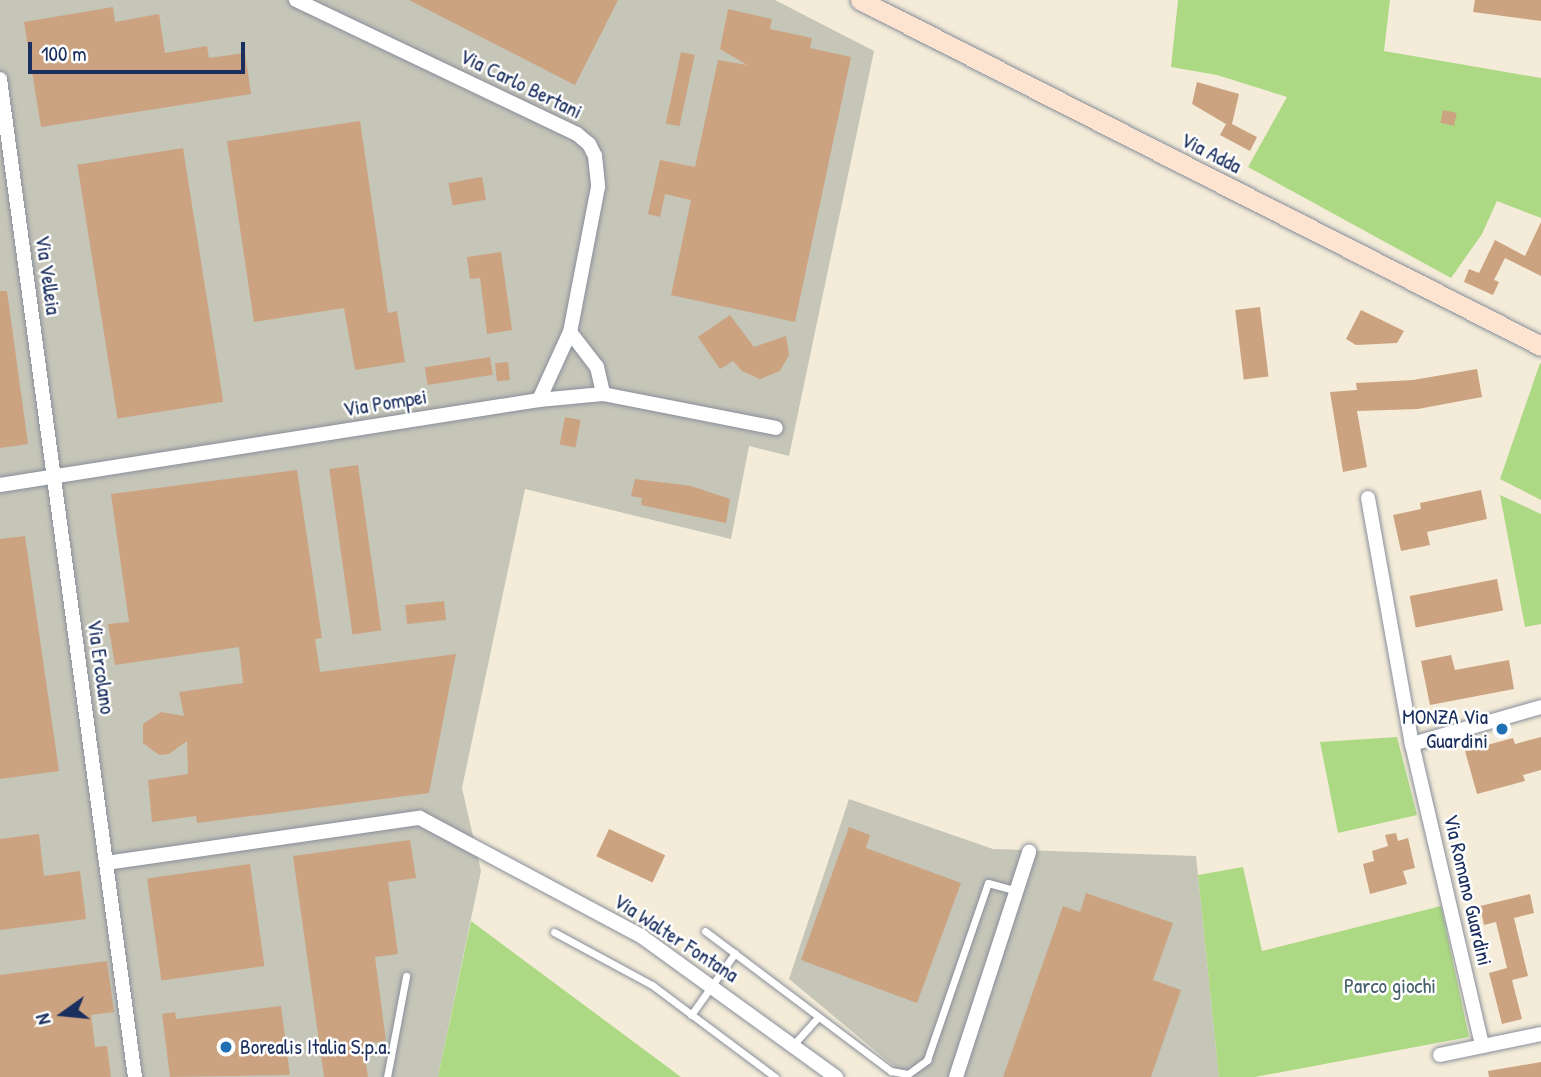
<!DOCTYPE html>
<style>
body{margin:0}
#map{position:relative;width:1541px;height:1077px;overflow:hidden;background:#f4ecd8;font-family:"Patrick Hand",sans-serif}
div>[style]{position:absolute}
.industrial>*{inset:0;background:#c5c5b8}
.green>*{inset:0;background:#add985}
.building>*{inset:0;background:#cca381;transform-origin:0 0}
.roads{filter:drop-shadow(0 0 2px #888e9b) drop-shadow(0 0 2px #888e9b)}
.lane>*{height:7px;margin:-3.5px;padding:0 3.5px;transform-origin:3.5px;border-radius:3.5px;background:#fff}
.street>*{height:14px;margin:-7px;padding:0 7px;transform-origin:7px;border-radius:7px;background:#fff}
.secondary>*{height:19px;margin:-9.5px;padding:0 9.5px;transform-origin:9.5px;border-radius:9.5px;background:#fde4d1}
.dots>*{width:19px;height:19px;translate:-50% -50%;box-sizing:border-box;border:4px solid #fff;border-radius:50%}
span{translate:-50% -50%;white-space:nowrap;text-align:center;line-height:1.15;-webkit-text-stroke:5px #fff;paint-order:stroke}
.street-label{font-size:21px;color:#1b2f5e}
.poi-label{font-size:21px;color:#1b2f5e}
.right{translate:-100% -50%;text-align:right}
.left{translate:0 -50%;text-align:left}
.park-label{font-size:21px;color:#47626a}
.north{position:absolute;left:28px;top:979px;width:70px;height:70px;-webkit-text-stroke:5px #fff;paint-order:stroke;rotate:255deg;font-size:19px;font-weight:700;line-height:28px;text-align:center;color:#1b2f5e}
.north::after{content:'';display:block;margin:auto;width:24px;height:32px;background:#1b2f5e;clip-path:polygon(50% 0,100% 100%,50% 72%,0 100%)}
.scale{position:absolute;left:28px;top:42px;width:217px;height:32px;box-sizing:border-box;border:4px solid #1b2f5e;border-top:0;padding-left:9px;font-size:21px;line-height:24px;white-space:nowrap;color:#1b2f5e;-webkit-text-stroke:5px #fff;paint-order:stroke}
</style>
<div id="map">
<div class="industrial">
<i style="clip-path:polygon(0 0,775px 0,874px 51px,789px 456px,749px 446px,731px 539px,525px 489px,462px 788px,481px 871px,438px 1077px,0 1077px)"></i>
<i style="clip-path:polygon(849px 799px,993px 849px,1196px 856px,1219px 1077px,907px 1077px,789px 979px)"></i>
</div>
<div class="green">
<i style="clip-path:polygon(1178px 0,1390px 0,1384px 51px,1541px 78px,1541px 218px,1497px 201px,1482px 234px,1451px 278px,1248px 167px,1287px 97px,1217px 75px,1171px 67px)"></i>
<i style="clip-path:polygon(1540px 363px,1541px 364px,1541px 500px,1500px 479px)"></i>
<i style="clip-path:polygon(1500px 495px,1541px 514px,1541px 624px,1525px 627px)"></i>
<i style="clip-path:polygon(1397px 737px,1417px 815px,1338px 833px,1320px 742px)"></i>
<i style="clip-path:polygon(1243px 867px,1262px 951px,1441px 906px,1469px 1037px,1255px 1077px,1219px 1077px,1198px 875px)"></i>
<i style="clip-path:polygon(471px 921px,681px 1077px,438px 1077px)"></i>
</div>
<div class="building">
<i style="clip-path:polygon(409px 0,618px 0,575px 85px)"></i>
<i style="clip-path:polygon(1475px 0,1541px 0,1541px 21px,1473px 12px)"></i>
<i style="clip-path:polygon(113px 7px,115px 22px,159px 14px,165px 53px,207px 46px,209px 58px,245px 53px,251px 94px,41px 127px,24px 22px)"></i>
<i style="clip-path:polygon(728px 9px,772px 19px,770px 29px,812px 38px,810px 48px,851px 57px,795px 322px,671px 295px,691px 200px,665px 194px,660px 217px,648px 214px,660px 160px,695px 167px,718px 60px,747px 65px,720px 49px)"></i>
<i style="left:681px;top:52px;width:14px;height:73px;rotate:12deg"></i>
<i style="clip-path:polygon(1197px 82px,1239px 94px,1232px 124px,1257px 137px,1250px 151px,1220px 135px,1226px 124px,1192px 104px)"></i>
<i style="left:1443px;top:110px;width:14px;height:13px;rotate:12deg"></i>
<i style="clip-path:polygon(360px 121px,388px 313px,397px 311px,405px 362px,355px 370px,344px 308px,254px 322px,227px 141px)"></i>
<i style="left:183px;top:148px;width:257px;height:107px;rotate:81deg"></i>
<i style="left:482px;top:177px;width:23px;height:34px;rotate:80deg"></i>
<i style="clip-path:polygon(1541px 222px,1541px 276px,1505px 258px,1494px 280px,1499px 282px,1493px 295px,1464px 282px,1469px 269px,1479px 273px,1495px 240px,1525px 256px)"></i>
<i style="clip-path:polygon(501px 252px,512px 330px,487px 334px,480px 278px,470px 279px,467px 257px)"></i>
<i style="clip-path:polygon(0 291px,7px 291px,28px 444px,0 448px)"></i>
<i style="left:1260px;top:307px;width:70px;height:25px;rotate:83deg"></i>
<i style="clip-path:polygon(1361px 310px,1404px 331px,1397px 343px,1356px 345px,1346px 339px)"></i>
<i style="clip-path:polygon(730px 315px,754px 347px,786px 336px,789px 355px,780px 371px,760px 379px,742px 371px,733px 361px,720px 369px,698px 337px)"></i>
<i style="left:490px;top:357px;width:18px;height:66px;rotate:81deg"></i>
<i style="left:508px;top:362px;width:18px;height:13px;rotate:84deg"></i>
<i style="clip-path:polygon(1477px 369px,1482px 397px,1418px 409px,1357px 411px,1367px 467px,1343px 472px,1330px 392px,1357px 390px,1356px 383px,1413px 380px)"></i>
<i style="left:565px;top:417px;width:16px;height:28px;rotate:11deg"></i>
<i style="left:358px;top:465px;width:167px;height:29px;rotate:82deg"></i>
<i style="clip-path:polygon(297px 470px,322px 638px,315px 639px,320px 672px,456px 654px,429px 793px,197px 823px,196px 816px,152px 822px,148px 780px,188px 774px,187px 741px,169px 754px,159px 755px,143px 743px,143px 724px,161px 712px,184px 716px,179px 692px,243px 683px,239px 647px,115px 665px,108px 624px,129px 622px,111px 494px)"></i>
<i style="clip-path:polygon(635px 479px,691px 486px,730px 499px,726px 523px,641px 505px,642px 498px,631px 496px)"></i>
<i style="clip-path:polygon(1481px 490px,1487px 519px,1427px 532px,1430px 545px,1401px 551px,1393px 515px,1421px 509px,1420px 503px)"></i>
<i style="clip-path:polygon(25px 536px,59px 771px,0 779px,0 539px)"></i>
<i style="left:1497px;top:579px;width:32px;height:89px;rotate:79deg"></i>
<i style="left:444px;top:601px;width:19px;height:39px;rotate:84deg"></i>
<i style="clip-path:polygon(1451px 655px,1455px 670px,1509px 660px,1514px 689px,1430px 705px,1421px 661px)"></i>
<i style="clip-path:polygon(1541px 737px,1541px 770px,1523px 775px,1525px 781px,1477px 794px,1465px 751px,1513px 738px,1515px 744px)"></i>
<i style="clip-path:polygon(849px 827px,870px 835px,866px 848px,961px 883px,917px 1003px,801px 960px)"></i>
<i style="left:609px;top:829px;width:62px;height:30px;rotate:25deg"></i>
<i style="clip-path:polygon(1396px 833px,1398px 841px,1408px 838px,1415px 868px,1403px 871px,1407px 884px,1370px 894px,1363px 864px,1374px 861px,1372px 851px,1388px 846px,1385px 835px)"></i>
<i style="clip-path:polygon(39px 834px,44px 876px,80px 871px,86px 919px,0 930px,0 839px)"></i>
<i style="clip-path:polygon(410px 840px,416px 878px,388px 882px,398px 954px,375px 957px,386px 1041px,363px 1044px,368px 1077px,324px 1077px,293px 856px)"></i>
<i style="left:250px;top:864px;width:103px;height:104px;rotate:82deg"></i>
<i style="clip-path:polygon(1086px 893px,1173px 923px,1153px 980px,1181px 990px,1151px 1077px,1003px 1077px,1063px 906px,1080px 912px)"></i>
<i style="clip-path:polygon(1530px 894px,1534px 913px,1514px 918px,1528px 976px,1512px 980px,1522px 1019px,1502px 1024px,1489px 973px,1507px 968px,1496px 922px,1484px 925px,1480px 906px)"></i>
<i style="clip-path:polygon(107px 961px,114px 1012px,91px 1015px,95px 1047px,107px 1046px,111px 1077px,0 1077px,0 975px)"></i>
<i style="clip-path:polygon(281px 1006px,290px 1075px,170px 1077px,162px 1014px,175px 1012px,176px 1019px)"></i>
<i style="clip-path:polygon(1541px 1062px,1541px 1077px,1489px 1077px,1488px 1071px)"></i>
</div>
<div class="roads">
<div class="lane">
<i style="left:705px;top:931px;width:233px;rotate:37deg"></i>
<i style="left:891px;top:1071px;width:17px;rotate:10deg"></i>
<i style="left:908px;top:1074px;width:24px;rotate:-36deg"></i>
<i style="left:927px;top:1060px;width:187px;rotate:-71deg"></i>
<i style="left:988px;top:883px;width:30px;rotate:15deg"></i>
<i style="left:554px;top:932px;width:111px;rotate:28.4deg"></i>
<i style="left:652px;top:985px;width:154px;rotate:36.8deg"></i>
<i style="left:691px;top:1015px;width:76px;rotate:-54.6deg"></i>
<i style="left:793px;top:1045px;width:38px;rotate:-48deg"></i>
<i style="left:387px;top:1077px;width:103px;rotate:-79.3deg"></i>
</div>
<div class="street">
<i style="left:296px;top:0;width:311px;rotate:25.5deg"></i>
<i style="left:577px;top:134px;width:16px;rotate:40deg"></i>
<i style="left:589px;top:144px;width:13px;rotate:63deg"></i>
<i style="left:595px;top:156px;width:31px;rotate:84deg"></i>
<i style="left:598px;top:187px;width:148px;rotate:100.9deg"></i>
<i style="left:570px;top:332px;width:75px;rotate:114.5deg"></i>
<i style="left:0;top:79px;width:1007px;rotate:82.3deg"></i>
<i style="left:570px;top:332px;width:44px;rotate:52.4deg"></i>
<i style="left:597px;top:367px;width:28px;rotate:77deg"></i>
<i style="left:0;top:485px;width:546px;rotate:-8.96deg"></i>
<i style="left:539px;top:400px;width:64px;rotate:-5.4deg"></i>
<i style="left:603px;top:394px;width:176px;rotate:11.1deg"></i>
<i style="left:1368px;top:498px;width:250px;rotate:79.9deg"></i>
<i style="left:1412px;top:744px;width:309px;rotate:76.9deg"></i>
<i style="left:1412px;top:744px;width:134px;rotate:-16deg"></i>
<i style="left:106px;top:863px;width:317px;rotate:-8.2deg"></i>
<i style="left:420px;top:818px;width:251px;rotate:28.1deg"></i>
<i style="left:641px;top:936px;width:241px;rotate:35.9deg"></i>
<i style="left:1440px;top:1055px;width:103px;rotate:-11.7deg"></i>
<i style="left:956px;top:1077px;width:237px;rotate:-72deg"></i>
</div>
<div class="secondary">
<i style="left:860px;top:0;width:764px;rotate:26.93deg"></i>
</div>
</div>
<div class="dots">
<i style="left:1502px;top:729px;background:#1f6fb2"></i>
<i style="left:226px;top:1047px;background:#1f6fb2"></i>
</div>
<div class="street-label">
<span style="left:521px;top:84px;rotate:26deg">Via Carlo Bertani</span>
<span style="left:1211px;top:153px;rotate:27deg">Via Adda</span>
<span style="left:48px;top:275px;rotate:82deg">Via Velleia</span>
<span style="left:385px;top:403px;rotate:-9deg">Via Pompei</span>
<span style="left:101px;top:667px;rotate:82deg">Via Ercolano</span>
<span style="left:1468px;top:890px;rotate:77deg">Via Romano Guardini</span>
<span style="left:676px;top:938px;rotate:33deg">Via Walter Fontana</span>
</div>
<div class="poi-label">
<span class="right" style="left:1488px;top:729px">MONZA Via<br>Guardini</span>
<span class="left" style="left:240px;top:1047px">Borealis Italia S.p.a.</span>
</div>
<div class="park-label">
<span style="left:1390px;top:986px">Parco giochi</span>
</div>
<div class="north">N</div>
<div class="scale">100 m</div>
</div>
